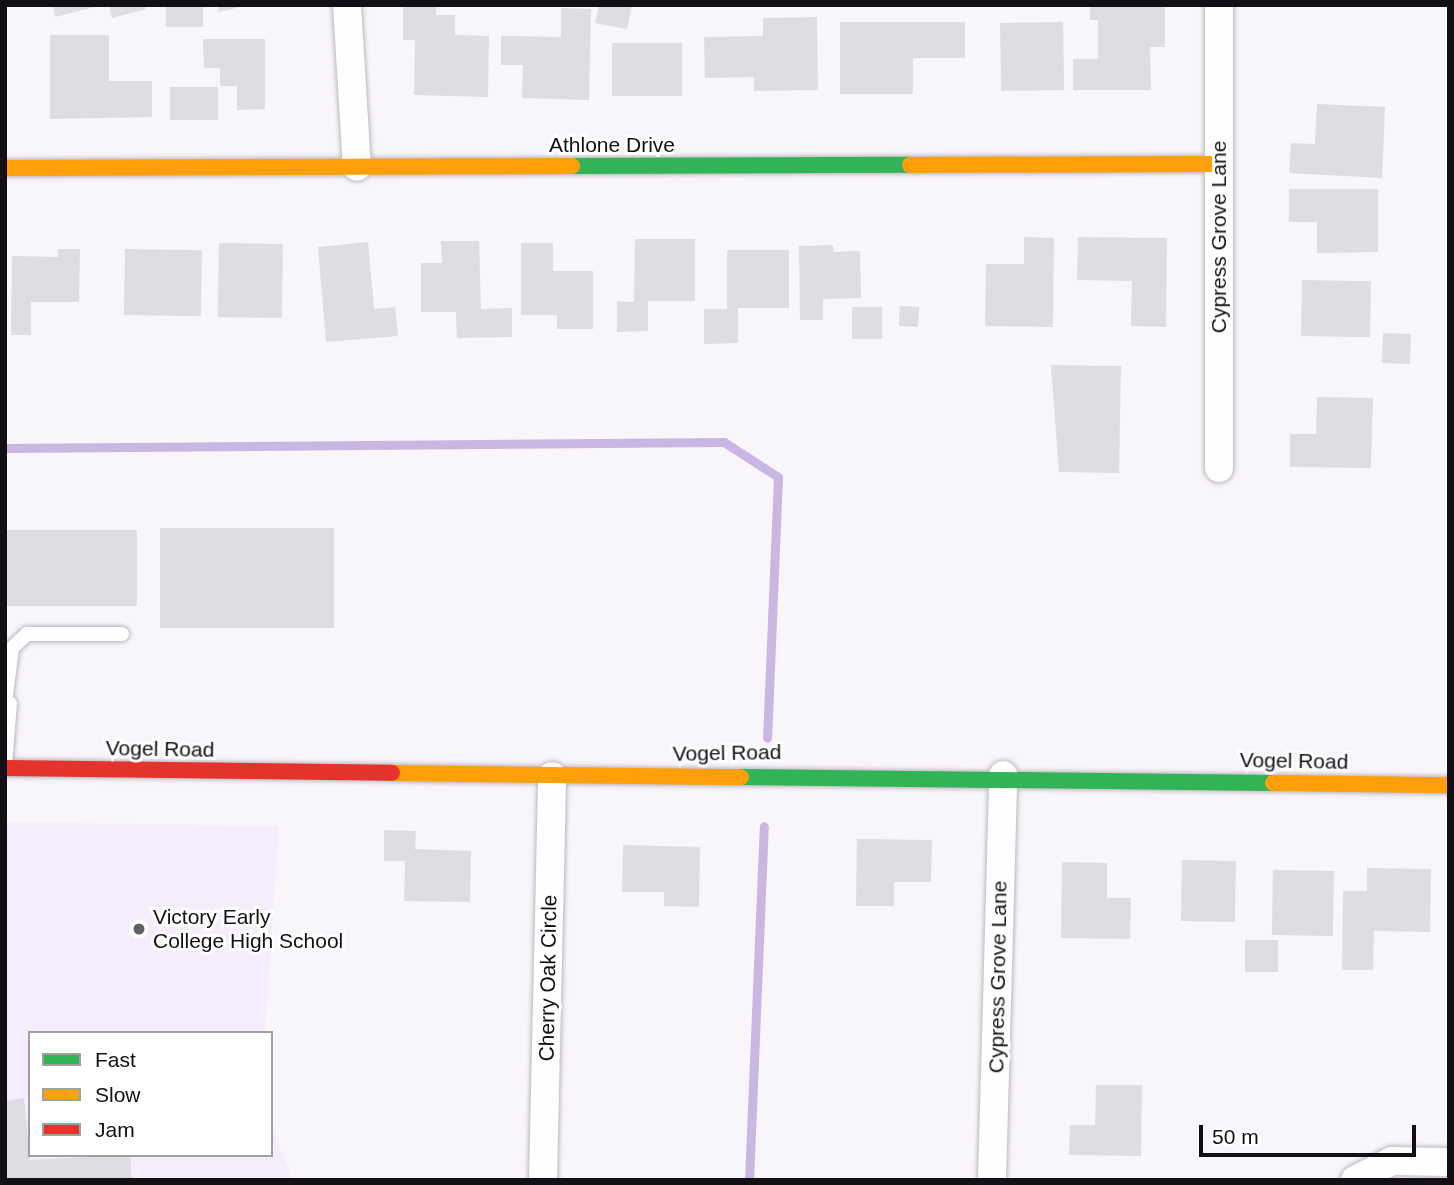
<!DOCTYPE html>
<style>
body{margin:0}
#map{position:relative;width:1454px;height:1185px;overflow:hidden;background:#f8f5fb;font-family:Helvetica,sans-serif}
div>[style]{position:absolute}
.built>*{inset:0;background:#f4edfd}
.stream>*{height:9px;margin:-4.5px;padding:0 4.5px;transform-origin:4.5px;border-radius:4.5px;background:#cab6e2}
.building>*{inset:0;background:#dfdde2;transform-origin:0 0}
.roads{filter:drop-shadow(0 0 2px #bcb8be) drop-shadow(0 0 2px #bcb8be)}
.lane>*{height:14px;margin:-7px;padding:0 7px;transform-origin:7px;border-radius:7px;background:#fefefe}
.street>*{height:28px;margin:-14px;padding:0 14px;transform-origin:14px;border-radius:14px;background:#fefefe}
.fast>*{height:16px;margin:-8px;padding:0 8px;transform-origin:8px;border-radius:8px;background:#30b455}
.slow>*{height:16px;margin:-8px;padding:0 8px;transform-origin:8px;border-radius:8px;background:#ff9f0a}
.jam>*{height:16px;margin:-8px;padding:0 8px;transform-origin:8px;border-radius:8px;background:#e5322d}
.dots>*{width:19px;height:19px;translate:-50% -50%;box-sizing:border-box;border:4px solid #fff;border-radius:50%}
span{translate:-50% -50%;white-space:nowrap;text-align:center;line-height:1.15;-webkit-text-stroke:6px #fff;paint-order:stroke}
.street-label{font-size:21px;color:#120f15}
.poi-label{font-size:21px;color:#120f15}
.left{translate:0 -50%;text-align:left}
.frame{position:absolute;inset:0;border:7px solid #120f15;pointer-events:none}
.legend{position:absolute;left:28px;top:1031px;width:245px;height:126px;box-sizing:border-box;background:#fff;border:2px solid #a09fa1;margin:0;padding:9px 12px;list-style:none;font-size:21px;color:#120f15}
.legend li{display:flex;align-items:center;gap:14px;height:35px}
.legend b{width:35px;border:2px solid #a09fa1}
.scale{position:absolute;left:1199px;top:1125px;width:217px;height:32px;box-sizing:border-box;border:4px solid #120f15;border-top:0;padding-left:9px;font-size:21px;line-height:24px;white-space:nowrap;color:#120f15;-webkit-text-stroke:5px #fff;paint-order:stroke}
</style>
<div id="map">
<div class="built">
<i style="clip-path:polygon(5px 822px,279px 826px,265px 1033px,30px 1033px,30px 1155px,271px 1155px,271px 1124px,293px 1180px,5px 1180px)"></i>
</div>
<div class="stream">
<i style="left:5px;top:448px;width:719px;rotate:-0.48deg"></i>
<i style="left:724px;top:442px;width:64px;rotate:32.9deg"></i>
<i style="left:778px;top:477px;width:261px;rotate:92.4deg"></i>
<i style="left:749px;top:1180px;width:354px;rotate:-87.6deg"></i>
</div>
<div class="building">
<i style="clip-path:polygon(53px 5px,98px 5px,98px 6px,55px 17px)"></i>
<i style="clip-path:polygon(109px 5px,145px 5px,146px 9px,112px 18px)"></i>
<i style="left:166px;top:5px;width:37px;height:22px"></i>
<i style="clip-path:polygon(217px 5px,244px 5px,244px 6px,219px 12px)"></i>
<i style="clip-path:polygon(403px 5px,436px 5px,436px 15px,455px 15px,455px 35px,489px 36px,488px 97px,414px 95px,415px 40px,403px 40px)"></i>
<i style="clip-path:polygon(599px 5px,632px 5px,627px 29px,595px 23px)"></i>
<i style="clip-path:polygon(1090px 5px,1165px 5px,1165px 47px,1150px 47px,1151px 90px,1073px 90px,1073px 59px,1098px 59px,1098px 20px,1090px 20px)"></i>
<i style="clip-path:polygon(561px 8px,591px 9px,589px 100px,522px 98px,523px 65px,501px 65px,501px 36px,561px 37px)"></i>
<i style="clip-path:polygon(817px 17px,818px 90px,754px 91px,754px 77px,705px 78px,704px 37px,763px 36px,763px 18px)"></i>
<i style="clip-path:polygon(840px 22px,965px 22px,965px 58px,913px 58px,913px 94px,840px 94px)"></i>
<i style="left:1063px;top:22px;width:68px;height:63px;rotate:89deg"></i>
<i style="clip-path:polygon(50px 35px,109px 35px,109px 81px,152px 81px,152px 117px,50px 119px)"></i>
<i style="clip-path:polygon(203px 39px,265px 39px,265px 109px,237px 110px,237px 86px,220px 86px,220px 68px,204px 68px)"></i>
<i style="left:682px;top:43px;width:53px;height:70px;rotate:90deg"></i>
<i style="left:170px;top:87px;width:48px;height:33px"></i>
<i style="clip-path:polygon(1317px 104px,1385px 107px,1382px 178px,1289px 173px,1291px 143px,1315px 144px)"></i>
<i style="clip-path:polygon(1289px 189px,1378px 189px,1378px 252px,1317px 253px,1317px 222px,1289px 222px)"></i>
<i style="clip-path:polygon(1024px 237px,1054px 238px,1053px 327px,985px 326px,986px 264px,1024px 264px)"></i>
<i style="clip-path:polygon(1078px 237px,1167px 238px,1166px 327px,1131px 326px,1132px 281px,1077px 280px)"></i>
<i style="clip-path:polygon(635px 239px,695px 239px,695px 301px,648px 301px,648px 331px,617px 332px,617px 301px,634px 302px)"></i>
<i style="clip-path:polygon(441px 241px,479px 241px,481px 309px,512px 308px,512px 337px,457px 338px,456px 312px,421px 312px,421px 263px,442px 263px)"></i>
<i style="clip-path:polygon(368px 242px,374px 309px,395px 307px,398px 336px,326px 342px,318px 247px)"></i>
<i style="left:219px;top:243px;width:64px;height:74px;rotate:1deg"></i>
<i style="clip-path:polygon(521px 243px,553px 243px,553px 271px,593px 271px,593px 329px,557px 329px,557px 315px,521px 315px)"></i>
<i style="clip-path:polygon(833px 245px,834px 252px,860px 251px,861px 298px,823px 299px,823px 320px,800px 320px,799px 246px)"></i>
<i style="clip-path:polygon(58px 249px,80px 249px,79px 302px,31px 302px,31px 335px,11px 335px,12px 256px,58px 257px)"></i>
<i style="left:125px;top:249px;width:77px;height:66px;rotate:1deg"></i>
<i style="clip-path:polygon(727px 250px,789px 250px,789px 308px,738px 308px,738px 343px,704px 344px,704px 309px,727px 309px)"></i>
<i style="left:1302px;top:280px;width:69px;height:56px;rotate:1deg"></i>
<i style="left:900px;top:306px;width:19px;height:20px;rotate:3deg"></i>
<i style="left:852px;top:307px;width:30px;height:32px"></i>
<i style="left:1383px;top:333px;width:28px;height:30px;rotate:2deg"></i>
<i style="clip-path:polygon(1051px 365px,1121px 366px,1119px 473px,1059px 472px)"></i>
<i style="clip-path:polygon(1317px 397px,1373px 398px,1371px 468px,1290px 467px,1290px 434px,1316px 434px)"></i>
<i style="left:160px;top:528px;width:174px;height:100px"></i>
<i style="left:5px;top:530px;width:132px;height:76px"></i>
<i style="clip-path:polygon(384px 830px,416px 831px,415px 849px,471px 851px,470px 902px,404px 901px,405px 861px,384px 861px)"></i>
<i style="clip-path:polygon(857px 839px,932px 840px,931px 882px,894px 882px,894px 906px,856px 906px)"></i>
<i style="clip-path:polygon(623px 845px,700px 847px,699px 907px,664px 906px,664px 892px,622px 892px)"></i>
<i style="left:1182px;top:860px;width:54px;height:61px;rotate:1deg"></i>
<i style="clip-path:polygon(1062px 862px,1107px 863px,1107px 898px,1131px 898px,1130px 939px,1061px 938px)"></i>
<i style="clip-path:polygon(1367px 868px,1431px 869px,1430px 932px,1374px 931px,1373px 970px,1342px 970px,1343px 891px,1367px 891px)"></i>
<i style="left:1273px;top:870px;width:61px;height:65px;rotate:1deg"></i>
<i style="left:1278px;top:940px;width:32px;height:33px;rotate:90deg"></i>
<i style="clip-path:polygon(1096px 1085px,1142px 1085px,1141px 1156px,1069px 1155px,1070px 1125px,1095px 1125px)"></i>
<i style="clip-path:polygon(24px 1098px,30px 1160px,130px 1155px,132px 1180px,5px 1180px,5px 1101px)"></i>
</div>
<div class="roads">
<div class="lane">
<i style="left:5px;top:703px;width:55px;rotate:-82.7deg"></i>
<i style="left:12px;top:648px;width:21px;rotate:-43deg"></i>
<i style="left:27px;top:634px;width:95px"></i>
<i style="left:5px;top:765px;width:62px;rotate:-85.4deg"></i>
</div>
<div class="street">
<i style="left:347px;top:5px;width:162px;rotate:86.5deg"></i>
<i style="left:1219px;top:5px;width:463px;rotate:90deg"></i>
<i style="left:543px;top:1180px;width:404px;rotate:-88.7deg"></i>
<i style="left:992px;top:1180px;width:405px;rotate:-88.4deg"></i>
<i style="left:1355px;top:1180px;width:42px;rotate:-27.2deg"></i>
<i style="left:1392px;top:1161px;width:57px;rotate:1deg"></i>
</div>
<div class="fast">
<i style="left:572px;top:166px;width:338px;rotate:-0.2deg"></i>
<i style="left:741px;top:777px;width:532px;rotate:0.65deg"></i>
</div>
<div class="slow">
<i style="left:910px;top:165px;width:310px;rotate:-0.2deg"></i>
<i style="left:5px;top:168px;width:567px;rotate:-0.2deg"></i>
<i style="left:392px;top:773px;width:349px;rotate:0.7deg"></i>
<i style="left:1273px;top:783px;width:176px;rotate:0.7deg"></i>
</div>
<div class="jam">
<i style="left:5px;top:768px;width:387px;rotate:0.7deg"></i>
</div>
</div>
<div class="dots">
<i style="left:139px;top:929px;background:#626066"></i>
</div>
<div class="street-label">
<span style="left:612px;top:145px">Athlone Drive</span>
<span style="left:1219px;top:237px;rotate:-90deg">Cypress Grove Lane</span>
<span style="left:160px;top:749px;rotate:1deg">Vogel Road</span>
<span style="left:727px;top:753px;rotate:-1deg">Vogel Road</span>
<span style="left:1294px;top:761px;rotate:1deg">Vogel Road</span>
<span style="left:998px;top:977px;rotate:-89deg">Cypress Grove Lane</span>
<span style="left:548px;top:978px;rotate:-89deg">Cherry Oak Circle</span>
</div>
<div class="poi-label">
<span class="left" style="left:153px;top:929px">Victory Early<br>College High School</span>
</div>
<div class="frame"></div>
<ul class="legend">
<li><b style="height:9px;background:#30b455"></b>Fast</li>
<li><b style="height:9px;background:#ff9f0a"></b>Slow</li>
<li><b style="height:9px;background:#e5322d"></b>Jam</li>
</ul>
<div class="scale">50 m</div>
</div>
